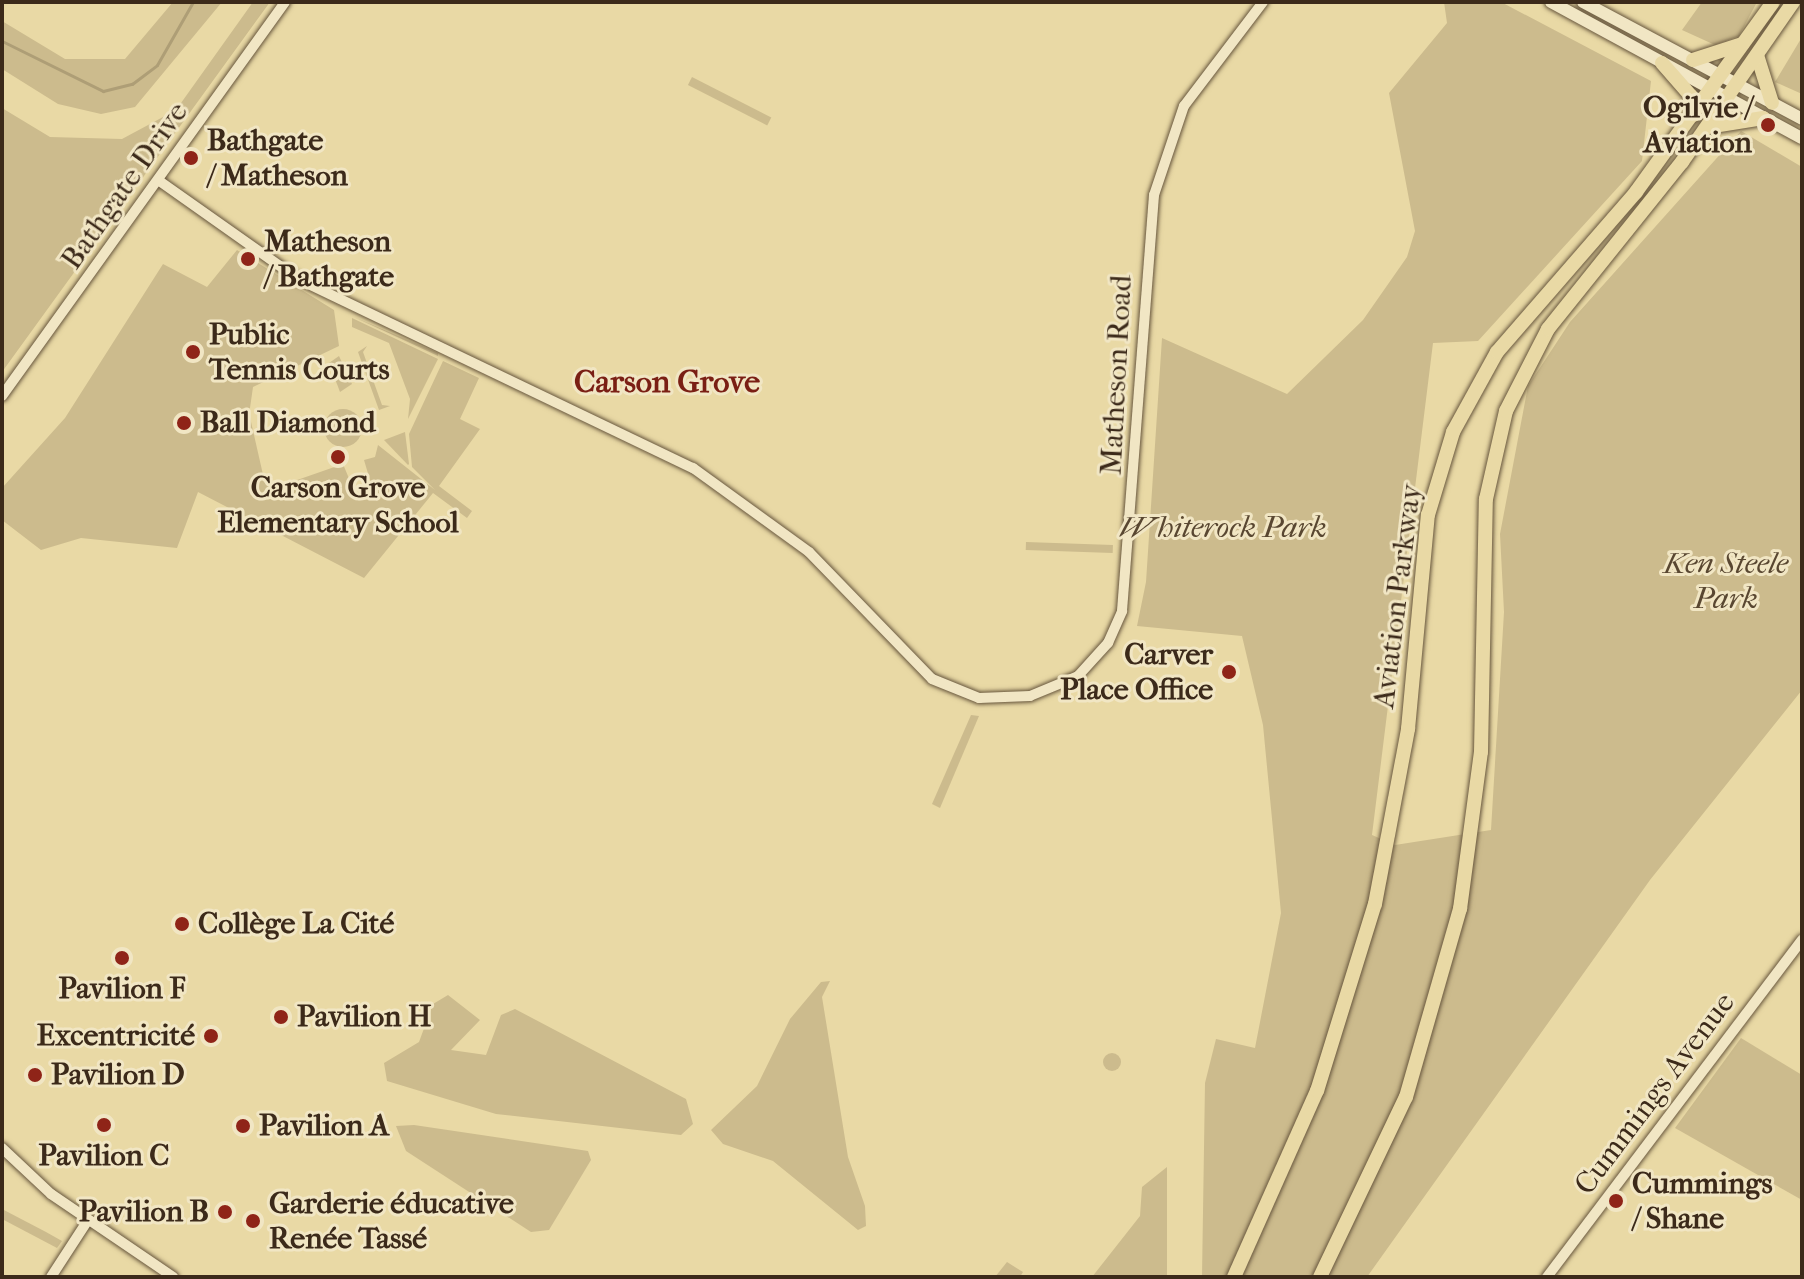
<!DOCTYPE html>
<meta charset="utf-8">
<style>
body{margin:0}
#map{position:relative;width:1804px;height:1279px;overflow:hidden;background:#e9d9a5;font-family:"IM FELL French Canon",serif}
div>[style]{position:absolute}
.green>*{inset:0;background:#ccbb8d;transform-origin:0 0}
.round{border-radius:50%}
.stream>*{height:3px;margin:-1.5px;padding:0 1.5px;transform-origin:1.5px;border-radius:1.5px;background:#ae9e76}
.roads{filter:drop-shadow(0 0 2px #67563d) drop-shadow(0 0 2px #67563d)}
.tertiary>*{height:10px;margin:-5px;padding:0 5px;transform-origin:5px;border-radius:5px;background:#f1e6c4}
.secondary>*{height:12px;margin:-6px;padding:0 6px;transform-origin:6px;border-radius:6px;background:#f1e6c4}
.primary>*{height:14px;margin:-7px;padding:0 7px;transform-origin:7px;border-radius:7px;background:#e9d9a5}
.dots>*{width:22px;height:22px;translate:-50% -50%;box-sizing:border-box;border:4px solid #f1e6c4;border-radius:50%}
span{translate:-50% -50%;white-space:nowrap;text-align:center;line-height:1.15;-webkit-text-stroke:6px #f1e6c4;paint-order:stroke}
.poi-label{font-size:30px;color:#3c2a1a;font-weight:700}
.right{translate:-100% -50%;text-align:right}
.left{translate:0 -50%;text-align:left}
.street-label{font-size:30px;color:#3c2a1a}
.park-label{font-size:30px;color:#594731;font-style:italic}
.neighbourhood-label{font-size:32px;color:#7a1f14;font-weight:700}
.frame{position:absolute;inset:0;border:4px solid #3c2a1a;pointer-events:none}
</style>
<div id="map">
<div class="green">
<i style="clip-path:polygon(173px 2px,222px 2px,135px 107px,101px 114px,58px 104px,2px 69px,2px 21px,65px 59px,125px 59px)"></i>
<i style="clip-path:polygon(253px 2px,270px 2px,2px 372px,2px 108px,50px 137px,122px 139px,176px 110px)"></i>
<i style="clip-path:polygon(1444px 2px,1501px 2px,1651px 81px,1642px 161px,1478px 341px,1433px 343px,1372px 835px,1395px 845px,1491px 830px,1504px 612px,1500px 534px,1528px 386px,1570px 322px,1741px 131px,1802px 167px,1802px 690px,1650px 880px,1367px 1277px,1202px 1277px,1205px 1083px,1216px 1039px,1255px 1048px,1281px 913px,1263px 725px,1242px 636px,1137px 626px,1146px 582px,1162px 338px,1287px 394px,1363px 320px,1407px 257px,1415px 231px,1389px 93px,1447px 23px)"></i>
<i style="clip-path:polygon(1702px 2px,1757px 2px,1739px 36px,1715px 45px,1682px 30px)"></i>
<i style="clip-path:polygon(1802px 37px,1802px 94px,1775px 82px)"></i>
<i style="left:692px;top:77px;width:89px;height:9px;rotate:27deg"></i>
<i style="clip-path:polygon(237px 250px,334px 310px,339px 346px,253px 387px,250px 408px,237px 419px,249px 413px,264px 479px,280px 486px,343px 464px,355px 493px,372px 487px,364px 460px,375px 457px,378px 445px,435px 490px,412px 467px,409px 434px,443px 361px,479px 378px,460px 419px,480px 429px,439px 486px,472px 511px,467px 518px,433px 493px,364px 578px,198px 492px,177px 548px,81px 538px,41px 550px,2px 520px,2px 488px,65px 418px,163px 264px,207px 287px)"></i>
<i style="clip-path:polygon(354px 317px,438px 353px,438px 356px)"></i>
<i style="clip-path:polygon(352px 318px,438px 359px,408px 419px,410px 399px,389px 343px,352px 327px)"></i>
<i style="clip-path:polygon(367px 346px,363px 352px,382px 405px,390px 406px,379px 410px,358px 352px)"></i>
<i style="clip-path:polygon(339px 356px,352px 384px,340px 392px,329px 363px)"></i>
<i class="round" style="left:324px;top:409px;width:38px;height:38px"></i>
<i style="clip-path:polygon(405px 432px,409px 464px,408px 465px,384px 440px)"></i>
<i style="left:1026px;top:542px;width:87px;height:8px;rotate:2deg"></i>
<i style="clip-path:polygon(971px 715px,979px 716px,940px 808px,932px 804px)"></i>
<i style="clip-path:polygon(830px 981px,822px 997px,848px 1157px,865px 1206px,866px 1226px,858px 1230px,773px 1161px,723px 1144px,711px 1130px,757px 1086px,790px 1019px,821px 982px)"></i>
<i style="clip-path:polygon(448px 995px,480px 1020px,451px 1050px,486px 1055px,501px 1015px,515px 1009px,686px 1099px,693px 1124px,681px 1135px,496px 1114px,387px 1081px,384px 1063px,419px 1042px,433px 1004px)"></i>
<i style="clip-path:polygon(1741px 1038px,1802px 1075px,1802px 1200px,1675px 1128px)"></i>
<i class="round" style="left:1103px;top:1053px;width:18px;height:18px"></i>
<i style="clip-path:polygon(414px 1125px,588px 1151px,591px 1160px,549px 1230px,531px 1232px,406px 1151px,396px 1126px)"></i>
<i style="clip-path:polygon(1167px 1167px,1167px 1277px,1092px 1277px,1140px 1216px,1142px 1187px)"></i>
<i style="clip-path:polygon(2px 1209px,46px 1232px,62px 1241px,57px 1248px,2px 1219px)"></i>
<i style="clip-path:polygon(1007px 1262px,1023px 1272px,1020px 1277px,995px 1277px)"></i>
</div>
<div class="stream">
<i style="left:2px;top:41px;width:113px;rotate:26.3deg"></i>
<i style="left:103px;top:91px;width:30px;rotate:-14deg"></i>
<i style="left:132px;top:84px;width:31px;rotate:-37deg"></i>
<i style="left:157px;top:65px;width:73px;rotate:-60.3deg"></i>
</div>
<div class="roads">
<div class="tertiary">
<i style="left:158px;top:180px;width:174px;rotate:35.2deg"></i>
<i style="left:300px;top:280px;width:436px;rotate:25.6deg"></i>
<i style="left:693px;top:468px;width:143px;rotate:35.9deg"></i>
<i style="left:809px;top:552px;width:177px;rotate:45.9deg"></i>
<i style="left:932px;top:679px;width:51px;rotate:22deg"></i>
<i style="left:979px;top:698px;width:51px;rotate:-2.2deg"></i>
<i style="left:1030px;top:696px;width:52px;rotate:-22.6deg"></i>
<i style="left:1078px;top:676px;width:45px;rotate:-47.7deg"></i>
<i style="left:1108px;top:643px;width:35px;rotate:-66deg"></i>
<i style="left:1122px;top:611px;width:417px;rotate:-85.6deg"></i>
<i style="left:1154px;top:195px;width:94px;rotate:-71.4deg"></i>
<i style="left:1184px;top:106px;width:131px;rotate:-52.8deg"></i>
<i style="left:2px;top:396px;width:485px;rotate:-54.3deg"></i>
<i style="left:2px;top:1148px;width:67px;rotate:43.2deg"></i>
<i style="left:51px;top:1194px;width:148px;rotate:34.2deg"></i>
<i style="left:51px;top:1277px;width:68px;rotate:-57deg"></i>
<i style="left:1547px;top:1277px;width:423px;rotate:-52.9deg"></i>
</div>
<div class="secondary">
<i style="left:1551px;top:2px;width:285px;rotate:28.5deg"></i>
<i style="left:1583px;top:2px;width:248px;rotate:28.1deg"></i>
</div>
<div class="primary">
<i style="left:1757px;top:55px;width:50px;rotate:72.6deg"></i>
<i style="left:1693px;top:60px;width:52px;rotate:-18.1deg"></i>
<i style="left:1662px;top:63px;width:44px;rotate:48.7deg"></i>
<i style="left:1691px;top:96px;width:19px;rotate:81deg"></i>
<i style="left:1707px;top:127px;width:57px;rotate:-9.1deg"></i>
<i style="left:1234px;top:1277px;width:204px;rotate:-66deg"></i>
<i style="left:1317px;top:1091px;width:196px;rotate:-72.8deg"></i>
<i style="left:1375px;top:904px;width:178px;rotate:-79.3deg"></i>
<i style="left:1408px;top:729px;width:215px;rotate:-84.7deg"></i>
<i style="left:1428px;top:515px;width:87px;rotate:-73.2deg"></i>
<i style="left:1453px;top:432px;width:91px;rotate:-61.2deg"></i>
<i style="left:1497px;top:352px;width:212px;rotate:-49deg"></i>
<i style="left:1636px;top:192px;width:234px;rotate:-54.2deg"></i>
<i style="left:1320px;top:1277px;width:199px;rotate:-64.5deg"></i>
<i style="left:1406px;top:1097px;width:196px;rotate:-74deg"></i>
<i style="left:1460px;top:909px;width:158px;rotate:-82.4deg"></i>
<i style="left:1481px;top:752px;width:253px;rotate:-88.9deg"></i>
<i style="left:1486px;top:499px;width:90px;rotate:-77.2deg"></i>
<i style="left:1506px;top:411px;width:92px;rotate:-62.9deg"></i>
<i style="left:1548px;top:329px;width:214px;rotate:-51.3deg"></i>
<i style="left:1682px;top:162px;width:195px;rotate:-55.2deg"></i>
</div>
</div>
<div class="dots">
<i style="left:1768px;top:125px;background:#8f2418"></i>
<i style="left:191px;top:158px;background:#8f2418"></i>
<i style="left:248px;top:259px;background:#8f2418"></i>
<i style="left:193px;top:352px;background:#8f2418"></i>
<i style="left:184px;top:423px;background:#8f2418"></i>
<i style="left:338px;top:457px;background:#8f2418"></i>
<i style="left:1229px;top:672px;background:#8f2418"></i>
<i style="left:182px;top:924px;background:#8f2418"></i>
<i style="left:122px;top:958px;background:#8f2418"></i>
<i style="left:281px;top:1017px;background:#8f2418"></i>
<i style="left:211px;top:1036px;background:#8f2418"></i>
<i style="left:35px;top:1075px;background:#8f2418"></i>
<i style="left:104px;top:1125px;background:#8f2418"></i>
<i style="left:243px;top:1126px;background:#8f2418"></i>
<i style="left:1616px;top:1201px;background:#8f2418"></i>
<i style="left:225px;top:1212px;background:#8f2418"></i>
<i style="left:253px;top:1221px;background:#8f2418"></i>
</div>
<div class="poi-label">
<span class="right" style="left:1752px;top:125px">Ogilvie /<br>Aviation</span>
<span class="left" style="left:207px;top:158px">Bathgate<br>/ Matheson</span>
<span class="left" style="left:264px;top:259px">Matheson<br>/ Bathgate</span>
<span class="left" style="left:209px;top:352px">Public<br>Tennis Courts</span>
<span class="left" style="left:200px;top:423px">Ball Diamond</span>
<span style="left:338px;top:505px">Carson Grove<br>Elementary School</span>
<span class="right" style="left:1213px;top:672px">Carver<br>Place Office</span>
<span class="left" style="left:198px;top:924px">Collège La Cité</span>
<span style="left:122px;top:989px">Pavilion F</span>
<span class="left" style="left:297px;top:1017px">Pavilion H</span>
<span class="right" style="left:195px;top:1036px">Excentricité</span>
<span class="left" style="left:51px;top:1075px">Pavilion D</span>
<span class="left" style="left:259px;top:1126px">Pavilion A</span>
<span style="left:104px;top:1156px">Pavilion C</span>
<span class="left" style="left:1632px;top:1201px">Cummings<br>/ Shane</span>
<span class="left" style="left:269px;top:1221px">Garderie éducative<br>Renée Tassé</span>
<span class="right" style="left:209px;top:1212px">Pavilion B</span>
</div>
<div class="street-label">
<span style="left:125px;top:186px;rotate:-55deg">Bathgate Drive</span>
<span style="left:1117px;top:375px;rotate:-87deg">Matheson Road</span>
<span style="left:1398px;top:596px;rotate:-83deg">Aviation Parkway</span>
<span style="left:1655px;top:1094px;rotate:-53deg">Cummings Avenue</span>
</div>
<div class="park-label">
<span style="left:1223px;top:528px">Whiterock Park</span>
<span style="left:1726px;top:581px">Ken Steele<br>Park</span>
</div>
<div class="neighbourhood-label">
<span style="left:667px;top:382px">Carson Grove</span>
</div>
<div class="frame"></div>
</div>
